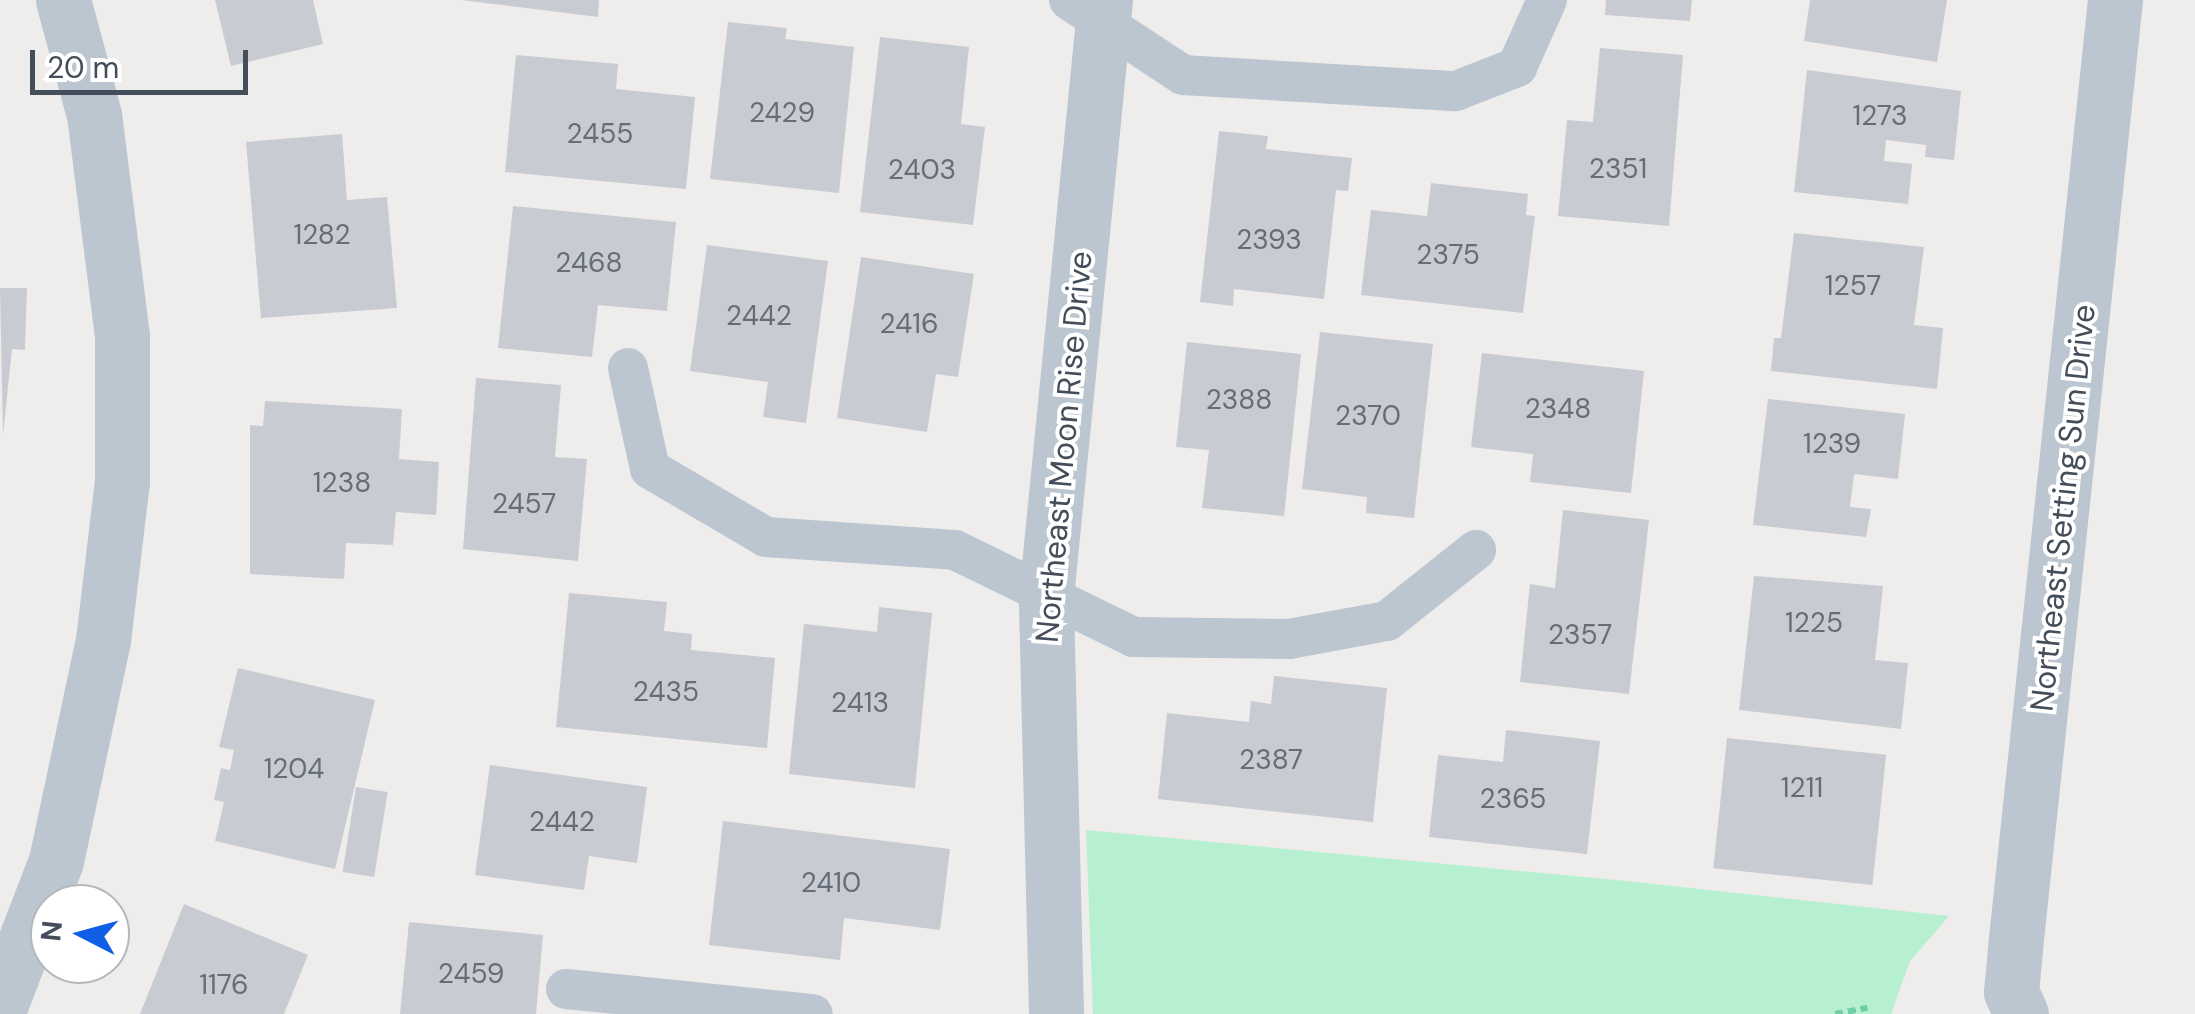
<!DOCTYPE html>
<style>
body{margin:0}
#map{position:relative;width:2195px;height:1014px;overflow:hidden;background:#efecec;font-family:"DM Sans",sans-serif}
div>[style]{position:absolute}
.green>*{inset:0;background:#b7f0d1}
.building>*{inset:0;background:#c9cbd2;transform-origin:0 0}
.path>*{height:6px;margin-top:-3px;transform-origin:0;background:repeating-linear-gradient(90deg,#6ecfa6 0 8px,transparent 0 13px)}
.lane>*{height:40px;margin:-20px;padding:0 20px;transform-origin:20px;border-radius:20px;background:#bcc6d0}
.street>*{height:55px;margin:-27.5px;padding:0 27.5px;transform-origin:27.5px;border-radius:27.5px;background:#bcc6d0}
span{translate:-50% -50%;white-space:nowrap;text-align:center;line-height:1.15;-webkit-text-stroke:8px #fff;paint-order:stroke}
.number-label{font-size:28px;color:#656d78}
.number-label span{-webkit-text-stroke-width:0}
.street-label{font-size:32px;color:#444e5a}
.north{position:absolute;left:30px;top:884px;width:100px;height:100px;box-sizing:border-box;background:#fff;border:2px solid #b4b8bd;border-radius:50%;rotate:276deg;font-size:28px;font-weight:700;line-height:40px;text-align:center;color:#444e5a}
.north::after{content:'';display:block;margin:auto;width:35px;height:45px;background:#115fe5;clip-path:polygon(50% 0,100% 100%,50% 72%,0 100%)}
.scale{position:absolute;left:30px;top:50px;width:218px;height:45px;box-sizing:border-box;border:5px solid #444e5a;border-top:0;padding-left:12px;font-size:30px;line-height:35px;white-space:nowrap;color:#444e5a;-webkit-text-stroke:8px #fff;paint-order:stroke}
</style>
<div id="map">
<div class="green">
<i style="clip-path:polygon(1086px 830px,1626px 881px,1949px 916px,1910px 961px,1891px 1014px,1093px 1014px)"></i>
</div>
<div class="building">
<i style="clip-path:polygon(215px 0,313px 0,323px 44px,231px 66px)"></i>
<i style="clip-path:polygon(461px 0,599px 0,598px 17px)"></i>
<i style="clip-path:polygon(1606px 0,1692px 0,1690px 21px,1605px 15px)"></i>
<i style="clip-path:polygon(1810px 0,1947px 0,1937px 62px,1804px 41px)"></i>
<i style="clip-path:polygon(728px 22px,787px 28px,785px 39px,854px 47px,839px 193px,710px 179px)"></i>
<i style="clip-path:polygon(880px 37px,969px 47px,961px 124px,985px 127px,973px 225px,860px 212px)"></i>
<i style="clip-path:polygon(1600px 48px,1683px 55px,1669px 226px,1558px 216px,1567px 120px,1593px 122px)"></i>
<i style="clip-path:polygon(516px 55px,618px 64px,616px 89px,695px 97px,686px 189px,505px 172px)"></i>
<i style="clip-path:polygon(1807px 70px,1961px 91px,1954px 160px,1925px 157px,1926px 145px,1886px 140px,1884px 161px,1912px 164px,1908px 204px,1794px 192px)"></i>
<i style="clip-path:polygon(1219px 131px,1268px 136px,1266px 149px,1352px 158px,1348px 191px,1336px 190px,1324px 299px,1234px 289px,1233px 306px,1200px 302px)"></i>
<i style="clip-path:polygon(342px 134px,347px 200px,387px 197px,397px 308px,261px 318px,246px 142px)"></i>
<i style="clip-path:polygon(1431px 183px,1528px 194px,1526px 215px,1535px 216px,1523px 313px,1361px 295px,1371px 210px,1427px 216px)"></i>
<i style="clip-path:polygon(513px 206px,676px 222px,667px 311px,598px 305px,592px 357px,498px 348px)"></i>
<i style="clip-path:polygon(1794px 233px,1924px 247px,1914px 325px,1943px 328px,1937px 389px,1771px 371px,1774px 338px,1781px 338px)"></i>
<i style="clip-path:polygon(707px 245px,828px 261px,806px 423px,763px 417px,768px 382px,690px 371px)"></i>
<i style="clip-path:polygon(861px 257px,974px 274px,958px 377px,936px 374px,927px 432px,837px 418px)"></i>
<i style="clip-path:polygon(0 288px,27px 288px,25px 350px,12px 349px,3px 435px)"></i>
<i style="clip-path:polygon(1320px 332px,1433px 344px,1414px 518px,1366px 513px,1367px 497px,1302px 489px)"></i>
<i style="clip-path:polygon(1187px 342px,1301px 354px,1284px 516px,1202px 508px,1209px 450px,1176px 447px)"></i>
<i style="clip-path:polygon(1482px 353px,1644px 371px,1631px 493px,1530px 482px,1533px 454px,1471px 447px)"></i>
<i style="clip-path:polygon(476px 378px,561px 385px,555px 457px,587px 459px,578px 561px,463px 549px)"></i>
<i style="clip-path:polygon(1768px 399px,1905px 414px,1898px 479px,1854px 474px,1850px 507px,1871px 509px,1866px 537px,1753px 525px)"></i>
<i style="clip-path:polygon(265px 401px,402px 409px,399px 459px,439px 462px,436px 515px,396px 512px,393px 545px,346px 543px,344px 579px,250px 574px,250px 425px,263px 426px)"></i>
<i style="clip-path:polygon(1563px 510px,1649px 520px,1629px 694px,1520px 682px,1530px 584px,1555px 588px)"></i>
<i style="clip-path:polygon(1754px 576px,1883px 586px,1875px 660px,1908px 663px,1901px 729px,1739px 710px)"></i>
<i style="clip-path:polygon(569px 593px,667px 602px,664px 631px,692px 634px,691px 650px,775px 658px,767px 748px,556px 727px)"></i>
<i style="clip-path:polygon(879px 607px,932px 613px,915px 788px,789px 774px,804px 624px,877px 632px)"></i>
<i style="clip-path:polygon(238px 668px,375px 700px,335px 869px,215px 841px,224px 802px,214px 800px,221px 768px,230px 770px,234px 750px,219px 747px)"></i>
<i style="clip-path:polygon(1274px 676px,1387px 688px,1373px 822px,1158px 799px,1167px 713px,1249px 722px,1251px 701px,1271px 704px)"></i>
<i style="clip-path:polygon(1506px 730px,1600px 741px,1587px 854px,1429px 837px,1438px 755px,1503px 762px)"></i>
<i style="left:1727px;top:738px;width:160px;height:131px;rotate:6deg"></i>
<i style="clip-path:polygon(490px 765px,647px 787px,637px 863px,589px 856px,584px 890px,475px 875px)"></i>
<i style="left:356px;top:787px;width:32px;height:86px;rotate:9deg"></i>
<i style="clip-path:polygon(723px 821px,950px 849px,940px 930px,844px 918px,840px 960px,709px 945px)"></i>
<i style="clip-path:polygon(184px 904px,308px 955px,284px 1014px,140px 1014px)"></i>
<i style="clip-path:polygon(409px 922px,543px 935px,536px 1014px,400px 1014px)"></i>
</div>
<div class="path">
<i style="left:1835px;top:1014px;width:33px;rotate:-11deg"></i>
</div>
<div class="lane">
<i style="left:1069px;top:0;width:136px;rotate:33.3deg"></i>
<i style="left:1183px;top:75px;width:273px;rotate:3.4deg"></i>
<i style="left:1456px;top:91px;width:66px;rotate:-21.5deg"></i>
<i style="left:1517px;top:67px;width:73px;rotate:-65.9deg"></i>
<i style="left:628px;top:368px;width:103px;rotate:77.7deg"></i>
<i style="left:650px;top:469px;width:134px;rotate:30.4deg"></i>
<i style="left:766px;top:537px;width:189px;rotate:3.9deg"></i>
<i style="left:955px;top:550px;width:198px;rotate:26deg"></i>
<i style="left:1133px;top:637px;width:156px;rotate:0.7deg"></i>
<i style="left:1289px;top:639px;width:100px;rotate:-10.4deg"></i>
<i style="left:1387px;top:621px;width:114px;rotate:-38.6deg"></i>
<i style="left:566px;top:989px;width:248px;rotate:5.8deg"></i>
</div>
<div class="street">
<i style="left:0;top:1006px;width:155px;rotate:-68.9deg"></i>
<i style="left:56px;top:861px;width:226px;rotate:-78deg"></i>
<i style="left:103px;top:640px;width:160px;rotate:-83.2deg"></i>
<i style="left:122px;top:481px;width:145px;rotate:-90deg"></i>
<i style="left:122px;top:336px;width:223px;rotate:-97.2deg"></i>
<i style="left:94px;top:115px;width:119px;rotate:-105.1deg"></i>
<i style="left:1056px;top:1014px;width:418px;rotate:-91.4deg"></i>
<i style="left:1046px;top:596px;width:599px;rotate:-84.35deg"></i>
<i style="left:2021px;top:1014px;width:24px;rotate:-114deg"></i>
<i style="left:2011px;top:992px;width:63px;rotate:-84.6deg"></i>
<i style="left:2017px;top:929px;width:934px;rotate:-83.98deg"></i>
</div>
<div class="number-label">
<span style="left:782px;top:113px">2429</span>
<span style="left:1880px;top:116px">1273</span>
<span style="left:600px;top:134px">2455</span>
<span style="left:1618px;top:169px">2351</span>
<span style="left:922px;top:170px">2403</span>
<span style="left:322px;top:235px">1282</span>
<span style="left:1269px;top:240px">2393</span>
<span style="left:1448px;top:255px">2375</span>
<span style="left:589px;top:263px">2468</span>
<span style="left:1853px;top:286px">1257</span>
<span style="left:759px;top:316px">2442</span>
<span style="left:909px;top:324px">2416</span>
<span style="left:1239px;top:400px">2388</span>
<span style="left:1558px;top:409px">2348</span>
<span style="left:1368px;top:416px">2370</span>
<span style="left:1832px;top:444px">1239</span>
<span style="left:342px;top:483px">1238</span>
<span style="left:524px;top:504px">2457</span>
<span style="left:1814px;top:623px">1225</span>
<span style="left:1580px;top:635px">2357</span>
<span style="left:666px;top:692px">2435</span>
<span style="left:860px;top:703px">2413</span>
<span style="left:1271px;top:760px">2387</span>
<span style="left:294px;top:769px">1204</span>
<span style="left:1802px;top:788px">1211</span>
<span style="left:1513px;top:799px">2365</span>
<span style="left:562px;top:822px">2442</span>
<span style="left:831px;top:883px">2410</span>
<span style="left:471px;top:974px">2459</span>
<span style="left:224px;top:985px">1176</span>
</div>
<div class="street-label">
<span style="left:1064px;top:447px;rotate:-85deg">Northeast Moon Rise Drive</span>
<span style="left:2063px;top:508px;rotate:-84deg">Northeast Setting Sun Drive</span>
</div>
<div class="north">N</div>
<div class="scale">20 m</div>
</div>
